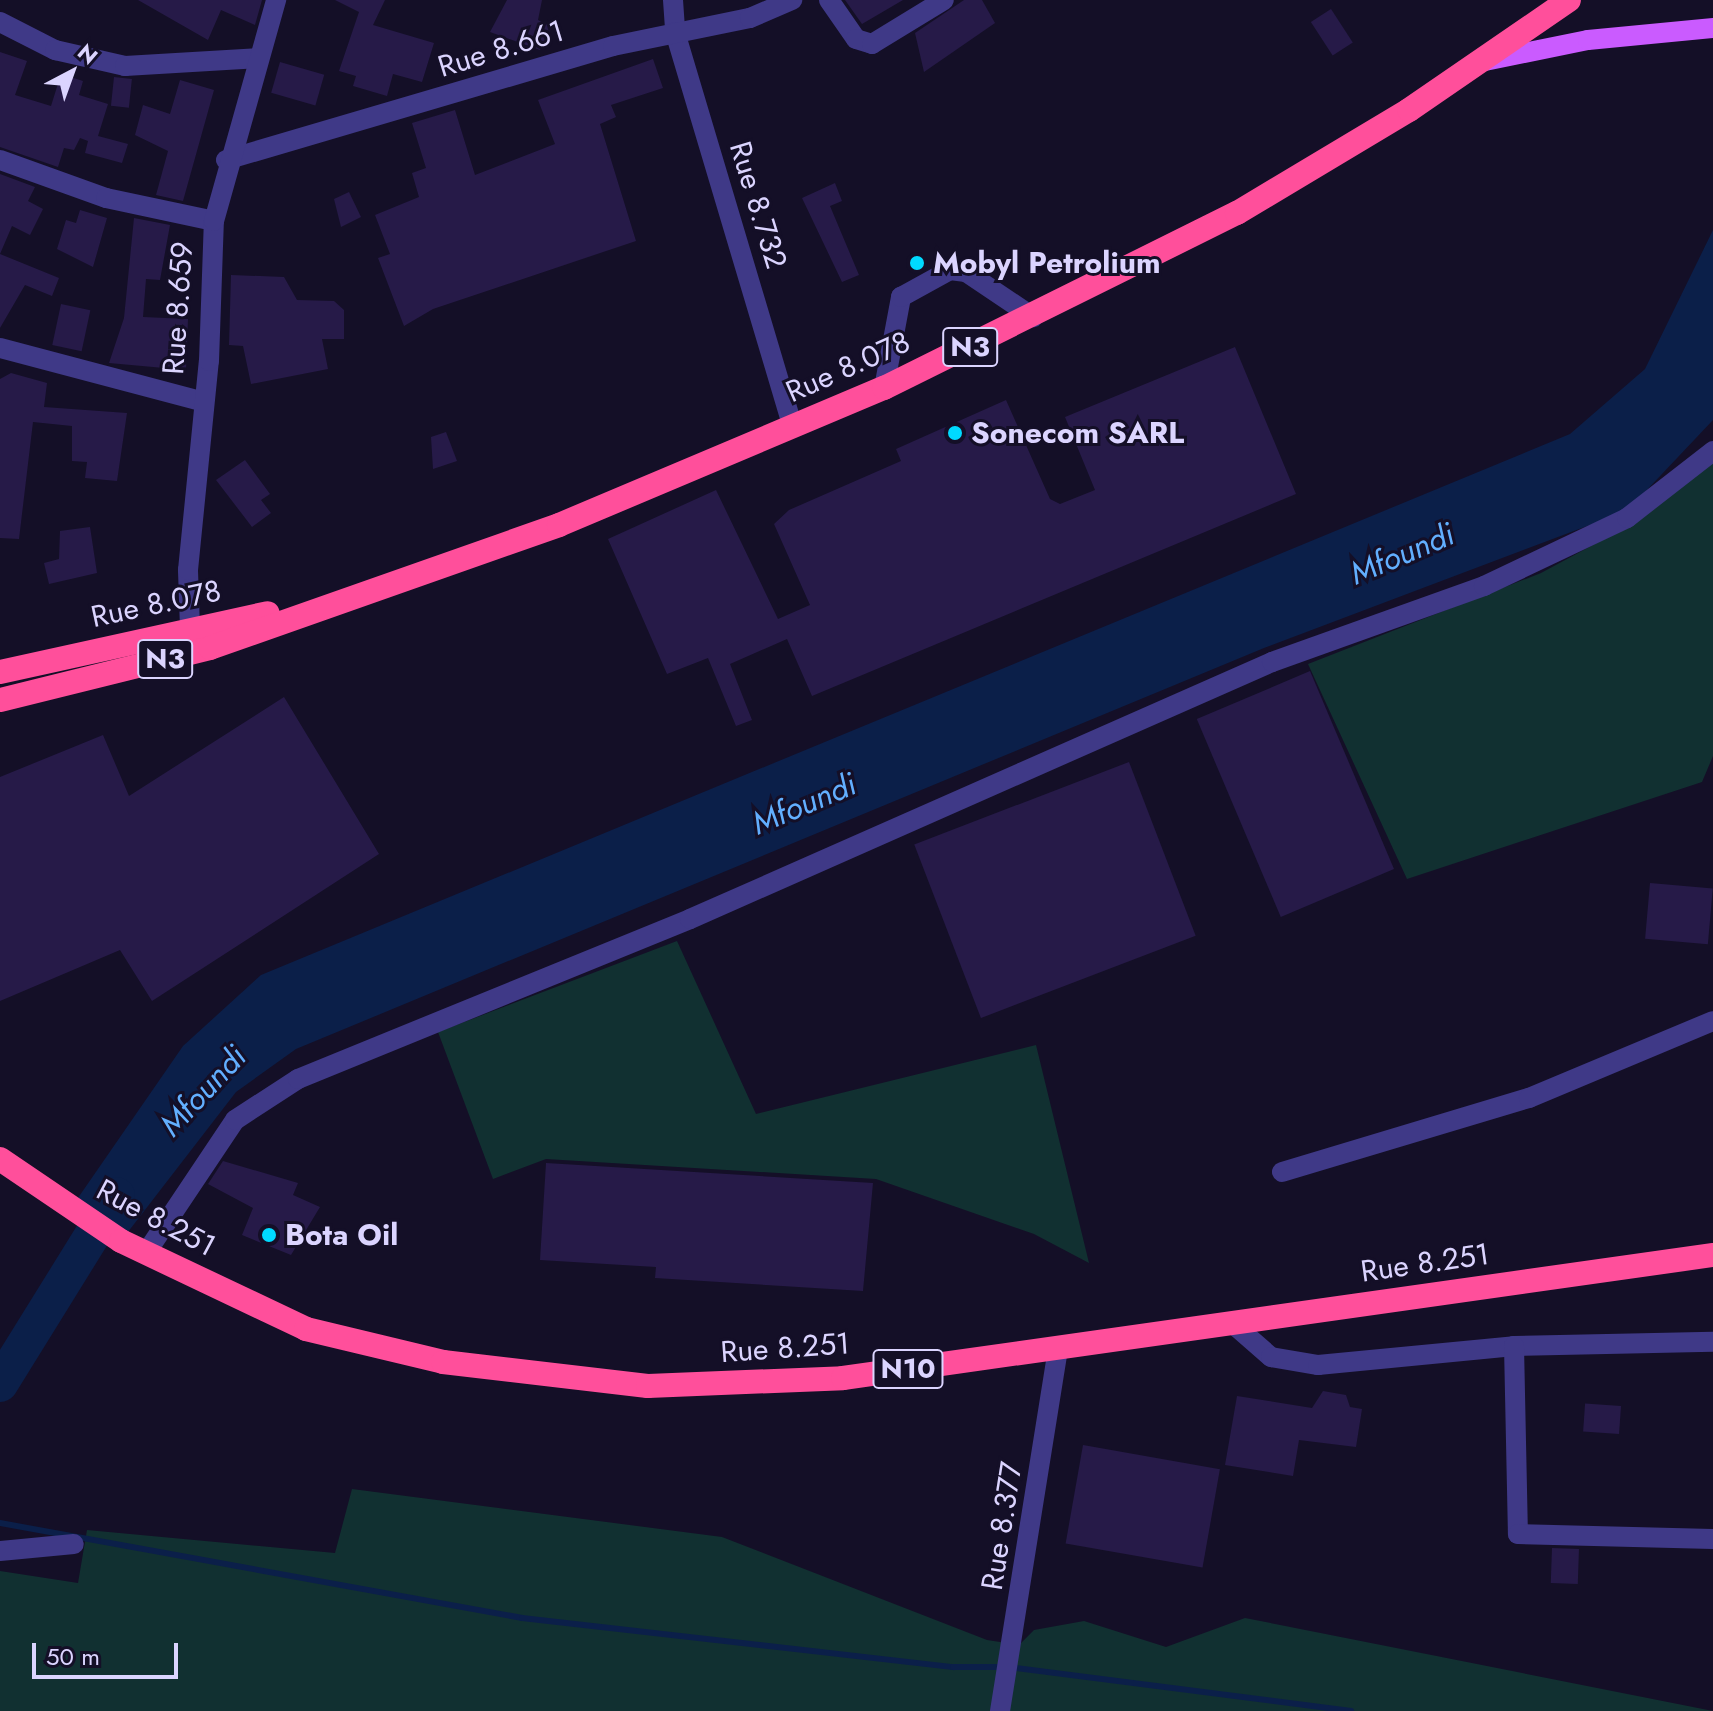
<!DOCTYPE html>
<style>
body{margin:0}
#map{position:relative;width:1713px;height:1711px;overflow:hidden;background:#140f27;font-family:Jost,sans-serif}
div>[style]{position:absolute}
.green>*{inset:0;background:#113031}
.water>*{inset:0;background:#0b1f49}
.stream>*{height:6px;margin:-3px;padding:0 3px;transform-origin:3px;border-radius:3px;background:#0b1f49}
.river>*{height:36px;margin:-18px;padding:0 18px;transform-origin:18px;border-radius:18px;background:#0b1f49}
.building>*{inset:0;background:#261a48;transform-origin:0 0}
.minor>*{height:20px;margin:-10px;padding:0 10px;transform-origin:10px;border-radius:10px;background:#3f3987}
.major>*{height:20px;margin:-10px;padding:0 10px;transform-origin:10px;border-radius:10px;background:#ca5bff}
.highway>*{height:24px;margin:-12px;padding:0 12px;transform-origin:12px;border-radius:12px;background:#ff4f9b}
.dots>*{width:22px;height:22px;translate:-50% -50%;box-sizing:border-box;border:4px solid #140f27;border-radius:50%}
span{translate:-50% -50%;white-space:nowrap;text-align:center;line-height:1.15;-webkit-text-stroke:6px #140f27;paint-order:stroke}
.shield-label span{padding:2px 6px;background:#140f27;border:2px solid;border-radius:6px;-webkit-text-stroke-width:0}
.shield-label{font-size:28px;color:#dbd4ff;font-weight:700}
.street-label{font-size:30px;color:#dbd4ff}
.poi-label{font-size:30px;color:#dbd4ff;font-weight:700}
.left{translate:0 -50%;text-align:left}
.water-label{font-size:32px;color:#62afff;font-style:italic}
.north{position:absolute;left:32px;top:32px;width:80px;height:80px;-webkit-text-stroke:6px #140f27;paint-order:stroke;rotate:41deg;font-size:22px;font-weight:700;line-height:32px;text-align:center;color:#dbd4ff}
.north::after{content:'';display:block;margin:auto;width:28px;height:36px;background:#dbd4ff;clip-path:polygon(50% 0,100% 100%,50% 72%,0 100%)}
.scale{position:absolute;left:32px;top:1643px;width:146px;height:36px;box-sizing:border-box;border:4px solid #dbd4ff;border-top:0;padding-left:10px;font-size:24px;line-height:28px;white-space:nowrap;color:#dbd4ff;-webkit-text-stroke:6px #140f27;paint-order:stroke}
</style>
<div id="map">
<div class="green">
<i style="clip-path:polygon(1713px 461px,1713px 756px,1702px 782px,1407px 879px,1308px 664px,1541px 573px,1630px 525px)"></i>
<i style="clip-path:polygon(677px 941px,756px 1114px,1036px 1045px,1089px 1263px,1034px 1234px,876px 1179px,546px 1159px,493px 1179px,438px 1032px)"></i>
<i style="clip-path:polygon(352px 1489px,722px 1537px,987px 1640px,1019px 1645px,1034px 1630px,1084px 1621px,1166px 1647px,1245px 1618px,1713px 1711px,0 1711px,0 1571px,78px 1583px,87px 1530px,335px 1553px)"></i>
</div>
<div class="water">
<i style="clip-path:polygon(1713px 230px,1713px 420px,1627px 511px,1264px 648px,296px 1049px,236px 1092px,121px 1241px,71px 1208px,183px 1046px,261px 975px,1570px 434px,1645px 369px)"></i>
</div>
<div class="stream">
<i style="left:0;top:1523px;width:531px;rotate:10.31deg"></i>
<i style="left:522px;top:1618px;width:434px;rotate:6.5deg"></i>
<i style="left:953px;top:1667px;width:55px"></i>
<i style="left:1008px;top:1667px;width:346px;rotate:7.3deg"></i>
</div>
<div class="river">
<i style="left:0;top:1384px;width:222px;rotate:-58.2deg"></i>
</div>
<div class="building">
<i style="clip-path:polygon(138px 0,262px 0,255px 25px,221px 10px,208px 40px)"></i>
<i style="clip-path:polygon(335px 0,385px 0,373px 25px,434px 43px,422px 82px,393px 74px,387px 96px,353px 86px,356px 76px,339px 71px,359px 12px)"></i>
<i style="clip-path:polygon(507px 0,542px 0,538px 20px,552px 27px,540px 50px,490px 32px)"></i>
<i style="clip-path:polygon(845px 0,903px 0,862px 24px)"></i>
<i style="clip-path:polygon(964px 0,982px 0,995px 23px,924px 72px,915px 33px)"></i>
<i style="left:1331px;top:9px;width:40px;height:24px;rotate:57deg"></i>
<i style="clip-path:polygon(0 52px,27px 61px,15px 95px,51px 106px,61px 74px,83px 81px,79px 95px,108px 104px,98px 136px,128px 144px,122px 163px,85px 153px,88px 141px,80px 138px,74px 150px,64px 148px,58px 167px,0 147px)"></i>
<i style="clip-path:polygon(653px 59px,663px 88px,611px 105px,616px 117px,600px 124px,636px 241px,433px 309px,404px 326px,378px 258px,390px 254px,375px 215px,419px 197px,412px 173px,426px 168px,412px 123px,455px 110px,475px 175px,555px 144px,538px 100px)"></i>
<i style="left:280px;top:62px;width:46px;height:32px;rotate:16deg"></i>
<i style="left:114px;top:77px;width:18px;height:29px;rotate:6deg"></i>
<i style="clip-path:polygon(180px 80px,214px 90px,183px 201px,156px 195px,168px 151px,135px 135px,143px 105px,170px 114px)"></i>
<i style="clip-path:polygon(0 174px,35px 187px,28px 201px,43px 209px,30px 235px,12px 226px,0 254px)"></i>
<i style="clip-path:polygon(835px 183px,842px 201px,830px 206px,859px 275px,842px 282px,802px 198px)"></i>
<i style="clip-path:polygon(349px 192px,361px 217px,341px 227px,334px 199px)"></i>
<i style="clip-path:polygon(80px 210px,107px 218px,93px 267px,57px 249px,66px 220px,76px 223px)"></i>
<i style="clip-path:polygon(134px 218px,170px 225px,160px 280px,146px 279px,143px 317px,188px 319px,186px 370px,109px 363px,124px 318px)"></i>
<i style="clip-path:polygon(0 254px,59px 278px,52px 296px,25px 285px,0 328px)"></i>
<i style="clip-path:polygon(231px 275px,284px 277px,297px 300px,334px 301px,344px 310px,344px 339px,322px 339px,328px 369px,251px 384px,243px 346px,229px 345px)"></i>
<i style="left:61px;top:304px;width:30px;height:42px;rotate:12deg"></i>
<i style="clip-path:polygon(1235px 347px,1296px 494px,812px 696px,787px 639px,730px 664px,752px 720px,736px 726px,708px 658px,667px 674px,608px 539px,716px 490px,778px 619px,810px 605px,774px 524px,789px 510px,901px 461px,896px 449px,1006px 400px,1050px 499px,1060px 504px,1095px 490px,1065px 417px)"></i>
<i style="clip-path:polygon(11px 373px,47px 383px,44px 407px,127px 413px,117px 481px,85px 478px,87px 462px,72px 461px,72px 426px,33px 422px,19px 539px,0 538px,0 379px)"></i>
<i style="clip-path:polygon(446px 432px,457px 461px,433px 469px,431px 437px)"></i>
<i style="clip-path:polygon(245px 460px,270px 494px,261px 500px,271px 513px,252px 527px,216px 480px)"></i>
<i style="clip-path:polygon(90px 527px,97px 573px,49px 584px,44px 563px,59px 559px,60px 531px)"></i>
<i style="left:1310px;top:671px;width:215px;height:123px;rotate:67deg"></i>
<i style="clip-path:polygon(284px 697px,379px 854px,152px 1001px,120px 950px,0 1001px,0 777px,103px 735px,129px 796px)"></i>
<i style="left:1129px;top:762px;width:186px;height:230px;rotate:69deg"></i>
<i style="left:1650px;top:883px;width:63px;height:56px;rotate:5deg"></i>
<i style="clip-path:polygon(223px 1161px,298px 1183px,293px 1195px,320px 1207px,291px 1255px,242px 1235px,253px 1208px,208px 1184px)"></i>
<i style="clip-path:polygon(546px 1163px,873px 1183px,863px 1291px,655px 1278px,656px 1267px,540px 1260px)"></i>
<i style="clip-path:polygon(1323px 1391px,1346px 1395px,1350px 1407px,1362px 1409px,1356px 1447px,1299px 1440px,1293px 1476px,1225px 1465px,1237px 1396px,1312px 1408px)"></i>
<i style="left:1621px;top:1406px;width:28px;height:36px;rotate:94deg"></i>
<i style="left:1083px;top:1445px;width:139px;height:100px;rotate:10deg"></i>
<i style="left:1552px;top:1548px;width:27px;height:35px;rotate:2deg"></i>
</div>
<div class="minor">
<i style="left:673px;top:0;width:32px;rotate:86deg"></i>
<i style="left:675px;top:32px;width:412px;rotate:73.4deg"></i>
<i style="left:829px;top:0;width:47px;rotate:55.3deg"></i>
<i style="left:856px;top:39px;width:17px;rotate:17deg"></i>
<i style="left:872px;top:44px;width:84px;rotate:-31.4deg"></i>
<i style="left:0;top:22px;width:62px;rotate:27deg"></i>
<i style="left:55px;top:50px;width:72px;rotate:12.9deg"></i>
<i style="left:125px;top:66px;width:133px;rotate:-3.4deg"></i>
<i style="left:0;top:160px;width:113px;rotate:19.7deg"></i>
<i style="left:106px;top:198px;width:110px;rotate:12deg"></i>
<i style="left:226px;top:160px;width:403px;rotate:-16.4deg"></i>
<i style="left:613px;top:46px;width:140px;rotate:-11.6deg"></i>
<i style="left:750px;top:18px;width:46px;rotate:-23.2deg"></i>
<i style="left:0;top:348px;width:208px;rotate:14.8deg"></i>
<i style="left:884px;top:388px;width:93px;rotate:-79.4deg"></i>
<i style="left:901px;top:297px;width:56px;rotate:-28.9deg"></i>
<i style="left:950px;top:270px;width:16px;rotate:7deg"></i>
<i style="left:966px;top:272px;width:81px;rotate:33.9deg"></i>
<i style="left:190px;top:628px;width:58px;rotate:-92deg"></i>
<i style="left:188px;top:570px;width:210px;rotate:-84.3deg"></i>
<i style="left:209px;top:361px;width:140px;rotate:-88deg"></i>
<i style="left:214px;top:221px;width:230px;rotate:-74.3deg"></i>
<i style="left:1282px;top:1172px;width:258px;rotate:-16.7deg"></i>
<i style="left:1529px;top:1098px;width:199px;rotate:-22.7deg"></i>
<i style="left:146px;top:1253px;width:160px;rotate:-56.2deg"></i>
<i style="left:235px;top:1120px;width:75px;rotate:-33.1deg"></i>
<i style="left:298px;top:1079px;width:423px;rotate:-22.2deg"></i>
<i style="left:690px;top:919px;width:636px;rotate:-23.83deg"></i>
<i style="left:1272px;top:662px;width:225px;rotate:-19.7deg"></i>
<i style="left:1484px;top:586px;width:158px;rotate:-25.4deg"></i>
<i style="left:1627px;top:518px;width:109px;rotate:-37.9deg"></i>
<i style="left:1232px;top:1323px;width:52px;rotate:41.1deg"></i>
<i style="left:1271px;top:1357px;width:48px;rotate:9.7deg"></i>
<i style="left:1318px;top:1365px;width:197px;rotate:-5.5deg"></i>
<i style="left:1514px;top:1346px;width:199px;rotate:-1.2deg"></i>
<i style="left:1514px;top:1346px;width:188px;rotate:88.8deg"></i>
<i style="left:1518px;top:1534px;width:195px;rotate:1.5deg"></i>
<i style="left:0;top:1551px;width:74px;rotate:-5.4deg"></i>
<i style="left:1000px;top:1711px;width:367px;rotate:-80.9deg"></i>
</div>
<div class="major">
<i style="left:1480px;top:62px;width:110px;rotate:-11.5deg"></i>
<i style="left:1588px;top:40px;width:126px;rotate:-5.5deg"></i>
</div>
<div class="highway">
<i style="left:0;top:672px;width:274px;rotate:-12.4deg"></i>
<i style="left:0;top:700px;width:216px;rotate:-13.9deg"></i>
<i style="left:210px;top:648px;width:370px;rotate:-19.4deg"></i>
<i style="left:559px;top:525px;width:353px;rotate:-22.9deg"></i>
<i style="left:884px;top:388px;width:394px;rotate:-26.4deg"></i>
<i style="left:1237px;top:213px;width:200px;rotate:-30.9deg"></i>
<i style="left:1409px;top:110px;width:194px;rotate:-34.5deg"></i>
<i style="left:0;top:1159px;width:146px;rotate:34.1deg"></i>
<i style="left:121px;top:1241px;width:205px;rotate:25.4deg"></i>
<i style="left:306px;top:1329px;width:141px;rotate:13.5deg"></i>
<i style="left:443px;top:1362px;width:206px;rotate:6.7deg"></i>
<i style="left:648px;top:1386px;width:195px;rotate:-2.3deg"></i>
<i style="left:843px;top:1378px;width:879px;rotate:-8.05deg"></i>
</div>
<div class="dots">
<i style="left:917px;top:263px;background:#00daff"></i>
<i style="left:955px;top:433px;background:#00daff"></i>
<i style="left:269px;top:1235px;background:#00daff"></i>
</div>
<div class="shield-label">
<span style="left:970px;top:347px">N3</span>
<span style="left:165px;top:659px">N3</span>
<span style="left:908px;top:1369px">N10</span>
</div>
<div class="street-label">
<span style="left:501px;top:49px;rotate:-17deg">Rue 8.661</span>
<span style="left:758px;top:205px;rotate:73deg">Rue 8.732</span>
<span style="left:178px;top:308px;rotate:-86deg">Rue 8.659</span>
<span style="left:848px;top:367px;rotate:-24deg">Rue 8.078</span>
<span style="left:156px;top:604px;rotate:-12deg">Rue 8.078</span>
<span style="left:156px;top:1218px;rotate:28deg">Rue 8.251</span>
<span style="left:1425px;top:1263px;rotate:-8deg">Rue 8.251</span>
<span style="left:785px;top:1348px;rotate:-4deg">Rue 8.251</span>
<span style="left:1002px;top:1526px;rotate:-81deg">Rue 8.377</span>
</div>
<div class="poi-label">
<span class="left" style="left:933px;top:263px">Mobyl Petrolium</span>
<span class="left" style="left:971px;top:433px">Sonecom SARL</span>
<span class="left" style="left:285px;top:1235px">Bota Oil</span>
</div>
<div class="water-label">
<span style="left:1402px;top:554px;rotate:-23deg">Mfoundi</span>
<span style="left:804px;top:804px;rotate:-23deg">Mfoundi</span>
<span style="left:203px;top:1091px;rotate:-47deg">Mfoundi</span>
</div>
<div class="north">N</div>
<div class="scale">50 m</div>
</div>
